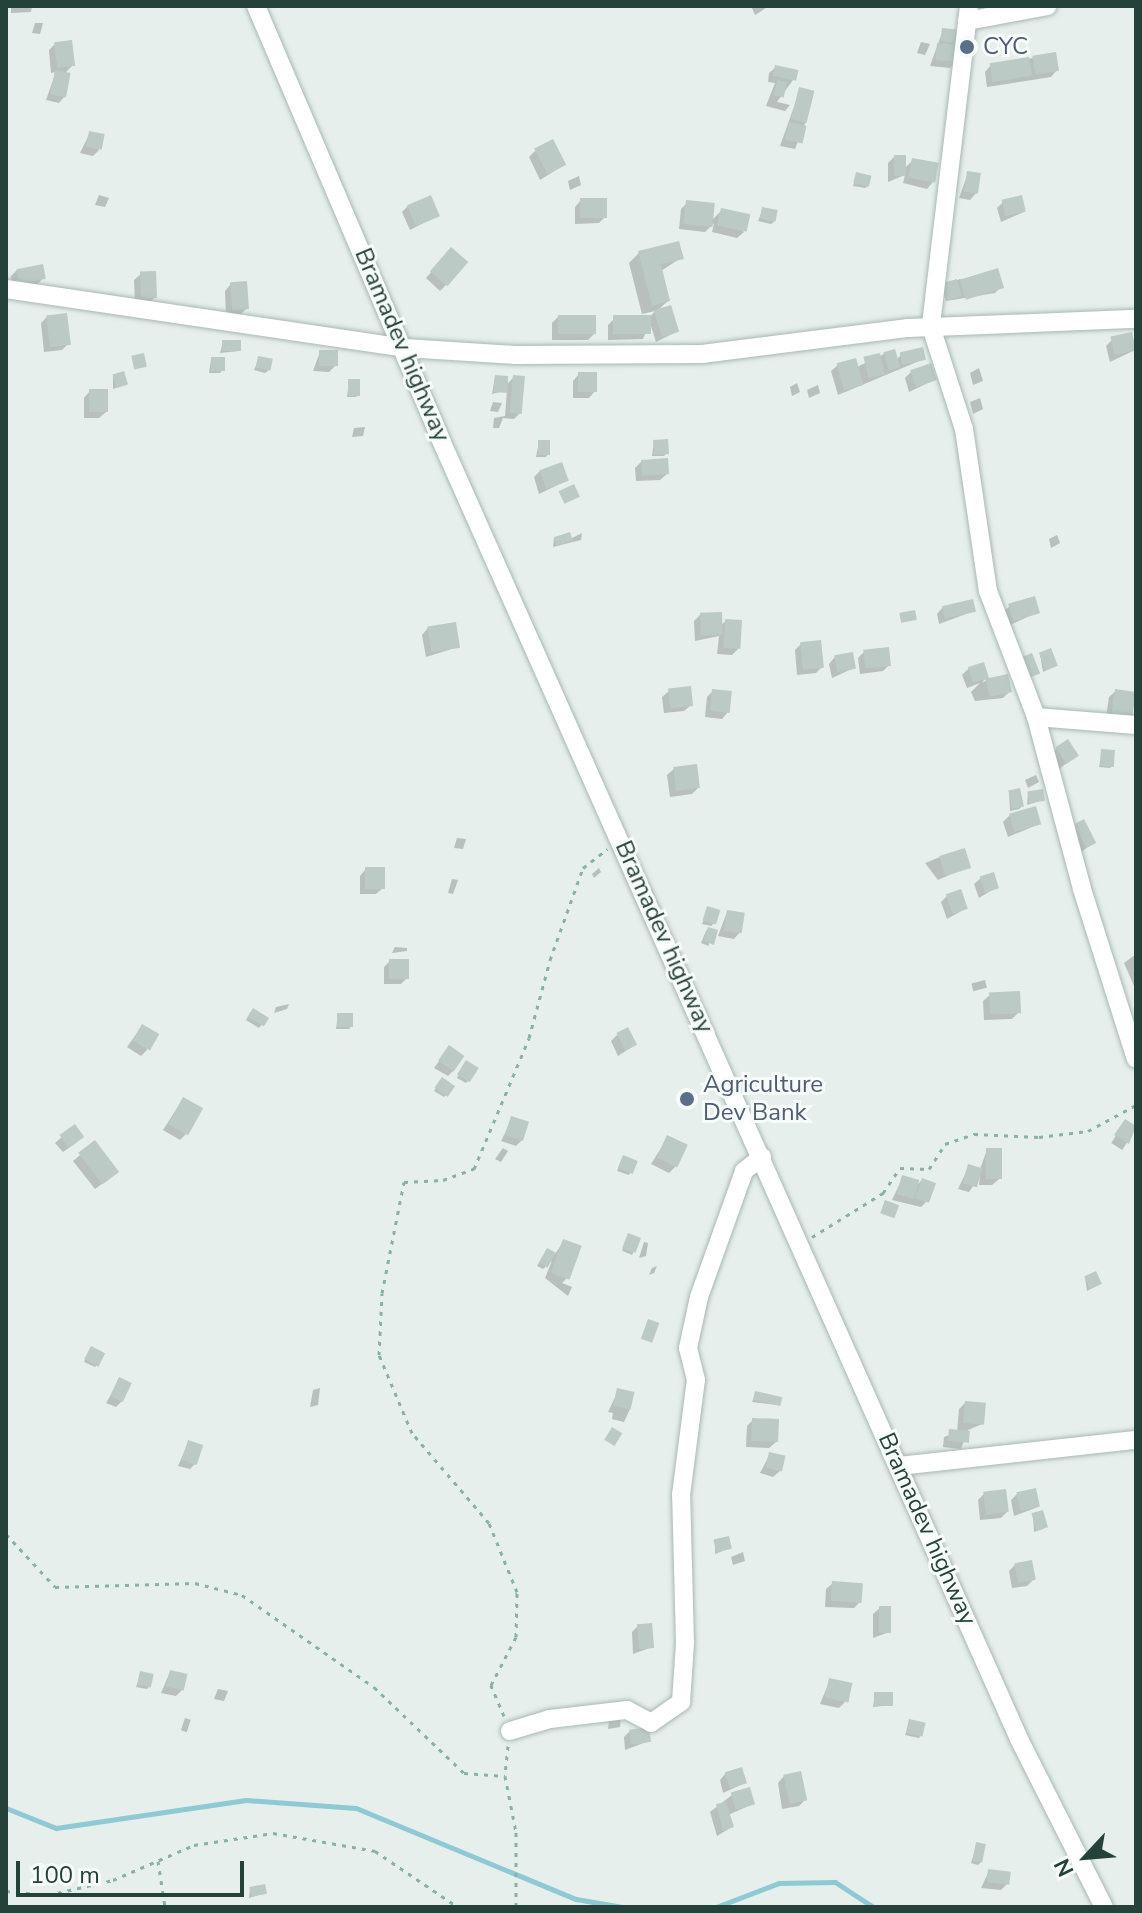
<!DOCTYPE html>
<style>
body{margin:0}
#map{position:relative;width:1142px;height:1913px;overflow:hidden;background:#e6efeb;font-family:"Nunito Sans",sans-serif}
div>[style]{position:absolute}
.shadow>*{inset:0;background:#0003;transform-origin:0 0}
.stream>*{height:5px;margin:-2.5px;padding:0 2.5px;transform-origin:2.5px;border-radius:2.5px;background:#8ec9d4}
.building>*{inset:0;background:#bbcac4;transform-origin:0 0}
.path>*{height:3px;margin-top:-1.5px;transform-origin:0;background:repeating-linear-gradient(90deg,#86b3a5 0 4px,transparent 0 10px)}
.roads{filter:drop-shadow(0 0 2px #a8b8b2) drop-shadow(0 0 2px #a8b8b2)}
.minor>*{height:18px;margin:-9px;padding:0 9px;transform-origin:9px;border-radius:9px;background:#fff}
.dots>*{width:22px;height:22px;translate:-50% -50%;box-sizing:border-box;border:4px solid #f7fbf9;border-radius:50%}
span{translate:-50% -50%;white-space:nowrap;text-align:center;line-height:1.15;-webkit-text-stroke:6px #f7fbf9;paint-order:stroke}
.service-label{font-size:24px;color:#4e5e75}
.left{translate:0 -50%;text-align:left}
.street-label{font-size:24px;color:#24423a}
.frame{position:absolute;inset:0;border:8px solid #24423a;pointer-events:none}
.north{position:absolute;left:1046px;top:1817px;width:80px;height:80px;-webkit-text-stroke:6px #f7fbf9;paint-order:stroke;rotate:244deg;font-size:22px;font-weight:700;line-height:32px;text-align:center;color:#24423a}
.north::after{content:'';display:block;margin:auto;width:28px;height:36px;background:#24423a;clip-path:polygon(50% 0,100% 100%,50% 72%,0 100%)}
.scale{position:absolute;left:16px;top:1861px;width:228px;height:36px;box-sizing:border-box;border:4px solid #24423a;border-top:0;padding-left:10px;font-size:24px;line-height:28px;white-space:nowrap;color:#24423a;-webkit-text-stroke:6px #f7fbf9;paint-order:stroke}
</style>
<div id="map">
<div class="shadow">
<i style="clip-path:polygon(11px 6px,32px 6px,31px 12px,11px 13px)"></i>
<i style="clip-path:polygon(751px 6px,769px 6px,755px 15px)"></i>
<i style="clip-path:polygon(35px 23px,43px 23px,40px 34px,32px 33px)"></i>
<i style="clip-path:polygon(943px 30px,959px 32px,956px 62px,950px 68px,930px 66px)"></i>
<i style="clip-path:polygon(921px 42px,930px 44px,925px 55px,917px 53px)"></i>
<i style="clip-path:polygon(55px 44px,73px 65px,64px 74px,65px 96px,59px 103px,46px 100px,56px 72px,51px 73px,49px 50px)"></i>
<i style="clip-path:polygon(1033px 58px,1057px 70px,1051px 77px,987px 87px,985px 72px,991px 65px)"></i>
<i style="clip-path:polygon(776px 67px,793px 80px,777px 102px,790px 105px,785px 111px,766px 106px,775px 83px,768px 82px,769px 73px)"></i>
<i style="clip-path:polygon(800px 90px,806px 121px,795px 149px,780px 146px)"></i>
<i style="clip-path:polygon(90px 133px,99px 150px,93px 156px,80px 153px)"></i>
<i style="clip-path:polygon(535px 151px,564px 165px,540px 180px,529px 157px)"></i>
<i style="clip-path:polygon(894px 157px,905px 168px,913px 160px,933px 182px,927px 189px,903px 183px,905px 175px,888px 182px,888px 163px)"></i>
<i style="clip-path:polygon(968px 173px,976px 193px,970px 200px,959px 198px)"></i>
<i style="clip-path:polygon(857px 174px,868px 186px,865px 188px,853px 186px)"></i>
<i style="clip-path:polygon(579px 176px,581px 185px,570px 190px,568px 181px)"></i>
<i style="clip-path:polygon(99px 195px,109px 198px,105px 207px,95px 205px)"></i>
<i style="clip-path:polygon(581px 200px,605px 217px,599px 223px,575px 224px,575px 207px)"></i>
<i style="clip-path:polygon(1003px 202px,1024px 212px,1001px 222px,997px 208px)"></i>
<i style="clip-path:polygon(687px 203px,712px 220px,722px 210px,744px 232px,737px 238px,712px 232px,714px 223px,705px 232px,679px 229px,681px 209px)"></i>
<i style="clip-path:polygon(408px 206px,437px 216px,410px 230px,402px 212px)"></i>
<i style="clip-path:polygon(763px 209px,774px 222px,771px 224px,758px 221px)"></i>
<i style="clip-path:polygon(639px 253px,681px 258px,661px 271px,668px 301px,658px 310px,676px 332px,656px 342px,650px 323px,643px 339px,608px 340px,608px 325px,614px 319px,649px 318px,655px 311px,642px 314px,629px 263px)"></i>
<i style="clip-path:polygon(445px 256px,446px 285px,440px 291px,426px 278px)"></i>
<i style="clip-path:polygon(17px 270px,43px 278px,37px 285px,12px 288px,11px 276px)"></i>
<i style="clip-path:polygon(141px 274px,155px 297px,149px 304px,135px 304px,134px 280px)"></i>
<i style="clip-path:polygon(960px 279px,1001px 287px,995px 293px,946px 301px,942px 287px)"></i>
<i style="clip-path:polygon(231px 284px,247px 308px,241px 314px,226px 315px,225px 291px)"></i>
<i style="clip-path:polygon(47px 317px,68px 344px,62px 350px,44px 352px,41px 323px)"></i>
<i style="clip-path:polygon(558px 317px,594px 334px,588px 340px,552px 340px,552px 323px)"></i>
<i style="clip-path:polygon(1112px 340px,1135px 350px,1110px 362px,1106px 346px)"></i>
<i style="clip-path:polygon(223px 342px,239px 351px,220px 353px)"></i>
<i style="clip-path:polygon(320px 352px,335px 366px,329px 372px,313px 371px)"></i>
<i style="clip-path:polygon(884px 354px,896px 360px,901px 355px,924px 359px,838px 395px,831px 371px,838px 365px,857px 367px)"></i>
<i style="clip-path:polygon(259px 358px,268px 371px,265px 373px,254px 370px)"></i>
<i style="clip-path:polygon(211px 359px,223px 370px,220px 373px,209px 373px)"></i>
<i style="clip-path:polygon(979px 368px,983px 381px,973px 385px,970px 373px)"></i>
<i style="clip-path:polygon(912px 371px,934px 380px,909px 392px,905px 378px)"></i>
<i style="clip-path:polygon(579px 374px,595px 391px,589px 398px,573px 398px,573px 381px)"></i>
<i style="clip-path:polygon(113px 376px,126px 384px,113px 389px)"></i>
<i style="clip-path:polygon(495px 377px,506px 385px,514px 377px,520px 413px,514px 419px,503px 418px,499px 428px,493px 428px,494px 418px,505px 416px,507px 390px,492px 394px)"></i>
<i style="clip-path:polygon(349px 381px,359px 394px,356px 397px,347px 397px)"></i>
<i style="clip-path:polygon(797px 383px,800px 392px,792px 396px,790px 387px)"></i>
<i style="clip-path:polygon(818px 385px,820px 393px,809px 398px,807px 390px)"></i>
<i style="clip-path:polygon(90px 391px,106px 412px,99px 418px,84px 418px,84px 398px)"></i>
<i style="clip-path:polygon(980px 398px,983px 409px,973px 414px,970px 402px)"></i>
<i style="clip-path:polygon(493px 402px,502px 403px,498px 412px,490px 411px)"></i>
<i style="clip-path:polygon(365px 427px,363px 436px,352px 437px,354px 428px)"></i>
<i style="clip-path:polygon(539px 442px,548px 454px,546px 457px,536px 457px)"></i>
<i style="clip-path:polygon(654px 442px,667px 453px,664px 456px,652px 456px)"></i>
<i style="clip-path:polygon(642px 461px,667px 474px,660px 480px,636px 481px,635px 468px)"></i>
<i style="clip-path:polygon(540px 471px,566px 481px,539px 494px,534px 477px)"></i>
<i style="clip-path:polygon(582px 533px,581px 540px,553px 547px,554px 538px,570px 539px)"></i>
<i style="clip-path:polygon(1057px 535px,1060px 543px,1051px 548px,1049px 539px)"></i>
<i style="clip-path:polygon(1010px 606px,1038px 612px,1008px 626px,1003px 612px)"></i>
<i style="clip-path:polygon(943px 607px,974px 611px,939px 624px,937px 614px)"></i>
<i style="clip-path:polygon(700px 615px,720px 626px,726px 621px,738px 649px,732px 655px,717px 654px,719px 636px,695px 641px,694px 621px)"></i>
<i style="clip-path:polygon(428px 628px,458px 647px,426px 657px,422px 635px)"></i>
<i style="clip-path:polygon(801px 644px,822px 667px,816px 673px,797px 675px,795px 650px)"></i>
<i style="clip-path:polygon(864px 652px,889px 665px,883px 671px,860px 674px,858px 658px)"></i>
<i style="clip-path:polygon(1040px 654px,1055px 666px,1043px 672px)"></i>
<i style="clip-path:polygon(835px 657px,854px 668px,832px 678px,829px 664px)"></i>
<i style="clip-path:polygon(969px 668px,987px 677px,982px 682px,1006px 677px,1009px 692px,1003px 698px,975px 701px,971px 692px,980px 683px,967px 688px,962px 675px)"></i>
<i style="clip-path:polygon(669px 691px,691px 705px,684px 711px,664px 713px,662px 697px)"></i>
<i style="clip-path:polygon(713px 691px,728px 712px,722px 719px,705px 717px,707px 697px)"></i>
<i style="clip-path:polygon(1116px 691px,1133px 694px,1105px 724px,1109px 697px)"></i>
<i style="clip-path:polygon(1056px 749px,1076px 756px,1059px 769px,1050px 755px)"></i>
<i style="clip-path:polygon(1102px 751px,1112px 766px,1110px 768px,1099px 767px)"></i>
<i style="clip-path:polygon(674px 769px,698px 788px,692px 794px,670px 797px,667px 775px)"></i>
<i style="clip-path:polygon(1036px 775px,1039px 782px,1028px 788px,1025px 780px)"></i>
<i style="clip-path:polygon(1009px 792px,1022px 806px,1019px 809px,1010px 811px)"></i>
<i style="clip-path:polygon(1028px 793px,1043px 800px,1027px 805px)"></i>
<i style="clip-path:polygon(1010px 815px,1039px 824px,1008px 837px,1003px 822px)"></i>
<i style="clip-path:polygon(1076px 826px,1093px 843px,1080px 853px,1069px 832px)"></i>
<i style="clip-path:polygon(457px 838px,466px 839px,463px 849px,454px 848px)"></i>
<i style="clip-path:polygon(940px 857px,968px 867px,938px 880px,925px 863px)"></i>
<i style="clip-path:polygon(599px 868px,601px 872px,594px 878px,592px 874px)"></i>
<i style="clip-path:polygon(366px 869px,383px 888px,376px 894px,360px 894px,360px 876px)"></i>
<i style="clip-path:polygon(981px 878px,997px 887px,979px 898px,974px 884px)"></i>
<i style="clip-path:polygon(452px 879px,458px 880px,453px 894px,448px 893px)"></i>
<i style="clip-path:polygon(947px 896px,965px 909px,947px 919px,941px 902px)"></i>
<i style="clip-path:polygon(708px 909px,714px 923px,708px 929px,709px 946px,701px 943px,706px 931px,711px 926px,702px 924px)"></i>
<i style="clip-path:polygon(727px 912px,740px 932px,734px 939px,718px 936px)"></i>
<i style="clip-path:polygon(395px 947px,407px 948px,407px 951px,392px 953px)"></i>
<i style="clip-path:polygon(1136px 954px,1136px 985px,1134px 986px,1124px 963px)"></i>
<i style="clip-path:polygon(390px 961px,407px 978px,401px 984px,384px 984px,384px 967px)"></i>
<i style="left:985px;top:980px;width:8px;height:14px;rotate:76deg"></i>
<i style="clip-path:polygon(990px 995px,1019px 1012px,1012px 1019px,984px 1020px,983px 1001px)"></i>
<i style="clip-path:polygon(289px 1004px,287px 1009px,274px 1013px,276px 1007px)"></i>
<i style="clip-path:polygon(250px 1013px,266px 1019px,259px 1028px,246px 1020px)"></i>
<i style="clip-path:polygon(338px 1015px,351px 1026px,349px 1029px,336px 1029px)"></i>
<i style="clip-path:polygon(142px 1026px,147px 1050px,141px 1056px,127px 1047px)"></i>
<i style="clip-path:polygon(617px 1035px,635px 1045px,618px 1056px,611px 1041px)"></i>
<i style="clip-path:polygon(449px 1048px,454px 1070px,448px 1076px,434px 1068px)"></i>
<i style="clip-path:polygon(464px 1065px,468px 1081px,466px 1083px,457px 1078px)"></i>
<i style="clip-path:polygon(440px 1082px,446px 1095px,444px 1097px,434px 1091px)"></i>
<i style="clip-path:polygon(183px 1099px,186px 1134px,180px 1140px,163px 1130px)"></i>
<i style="clip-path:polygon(512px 1119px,522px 1140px,516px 1146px,501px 1141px)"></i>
<i style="left:1125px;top:1121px;width:13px;height:26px;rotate:32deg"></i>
<i style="clip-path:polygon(62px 1137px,76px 1143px,63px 1152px,55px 1143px)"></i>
<i style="clip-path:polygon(668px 1137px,675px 1167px,669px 1173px,651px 1164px)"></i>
<i style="clip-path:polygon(503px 1148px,508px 1151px,501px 1162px,495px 1159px)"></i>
<i style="clip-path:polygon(987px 1150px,999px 1179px,992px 1185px,979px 1185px,980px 1176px,969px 1192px,958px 1189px,969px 1166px,980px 1169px)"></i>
<i style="clip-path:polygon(80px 1155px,110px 1178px,95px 1189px,73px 1161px)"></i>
<i style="clip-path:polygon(623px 1158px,631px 1172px,629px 1175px,617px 1171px)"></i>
<i style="clip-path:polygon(903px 1177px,916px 1186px,922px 1180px,927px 1201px,921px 1207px,892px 1200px)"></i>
<i style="left:628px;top:1236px;width:11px;height:16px;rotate:22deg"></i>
<i style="clip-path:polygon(564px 1241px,566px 1279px,562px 1283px,572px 1287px,568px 1296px,545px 1278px,552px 1261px,543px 1269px,537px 1266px,545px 1253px,555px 1254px)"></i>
<i style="clip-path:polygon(644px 1242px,648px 1243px,646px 1256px,639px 1258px)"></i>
<i style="clip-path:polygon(657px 1266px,654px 1273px,649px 1275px,652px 1268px)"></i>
<i style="clip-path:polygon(1085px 1277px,1100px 1284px,1087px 1291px)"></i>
<i style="clip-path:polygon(89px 1351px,97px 1365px,95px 1367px,84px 1362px)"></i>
<i style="clip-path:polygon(120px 1380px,122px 1401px,116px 1407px,106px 1403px)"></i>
<i style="clip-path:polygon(320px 1388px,318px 1405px,310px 1407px,313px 1390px)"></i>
<i style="clip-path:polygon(618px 1391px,630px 1409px,624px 1422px,612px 1419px,613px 1413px,608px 1412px)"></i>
<i style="clip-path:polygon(756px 1394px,778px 1405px,752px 1402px)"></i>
<i style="clip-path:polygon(965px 1403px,982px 1424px,968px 1430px,961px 1449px,943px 1447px,944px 1437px,957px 1432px,959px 1409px)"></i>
<i style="clip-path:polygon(753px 1420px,776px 1442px,769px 1448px,746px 1447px,747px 1426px)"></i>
<i style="clip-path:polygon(188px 1443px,196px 1463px,190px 1469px,178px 1466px)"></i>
<i style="clip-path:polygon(770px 1454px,780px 1471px,773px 1477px,760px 1473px)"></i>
<i style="clip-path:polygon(984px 1494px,1007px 1512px,1001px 1518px,980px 1520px,978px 1500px)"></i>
<i style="clip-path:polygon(1017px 1494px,1038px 1507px,1014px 1516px,1011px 1500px)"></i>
<i style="clip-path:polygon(1033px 1515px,1045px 1527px,1043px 1529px,1034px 1532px)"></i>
<i style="clip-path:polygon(715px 1541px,730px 1548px,715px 1554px)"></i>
<i style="clip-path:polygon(743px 1552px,745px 1561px,733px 1565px,731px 1557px)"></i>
<i style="clip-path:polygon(1015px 1565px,1034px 1579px,1027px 1586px,1012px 1588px,1009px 1571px)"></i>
<i style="clip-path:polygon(833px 1583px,860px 1602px,854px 1608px,825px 1607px,826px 1589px)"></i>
<i style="clip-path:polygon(880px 1608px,889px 1632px,873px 1638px,873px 1614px)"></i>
<i style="clip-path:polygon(638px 1626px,652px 1647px,633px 1654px,632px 1632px)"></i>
<i style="clip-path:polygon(170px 1672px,182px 1690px,176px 1696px,161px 1693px)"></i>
<i style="clip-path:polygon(141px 1673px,149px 1687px,147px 1689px,136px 1687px)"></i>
<i style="clip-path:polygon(830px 1680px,845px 1702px,839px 1708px,820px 1704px)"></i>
<i style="clip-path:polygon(218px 1689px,228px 1691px,224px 1701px,214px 1699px)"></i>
<i style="clip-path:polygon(875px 1694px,892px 1705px,873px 1707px)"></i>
<i style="clip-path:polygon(621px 1717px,620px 1727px,608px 1729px,609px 1719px)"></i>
<i style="left:185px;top:1718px;width:6px;height:13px;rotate:18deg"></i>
<i style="clip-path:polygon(910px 1722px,921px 1735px,919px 1738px,905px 1735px)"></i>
<i style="clip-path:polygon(630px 1731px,649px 1741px,625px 1750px,624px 1737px)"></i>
<i style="clip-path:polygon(726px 1773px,745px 1783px,723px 1793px,720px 1780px)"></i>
<i style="clip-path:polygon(784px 1776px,805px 1800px,799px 1806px,782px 1809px,778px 1783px)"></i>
<i style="clip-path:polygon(732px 1795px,753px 1804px,728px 1815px,732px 1827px,717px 1836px,710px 1812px)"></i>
<i style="clip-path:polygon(977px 1844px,981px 1862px,978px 1865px,971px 1863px)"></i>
<i style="clip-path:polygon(989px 1871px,1007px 1884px,1001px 1890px,981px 1888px)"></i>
<i style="clip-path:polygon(250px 1888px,265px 1893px,249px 1898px)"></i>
</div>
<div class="stream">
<i style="left:6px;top:1808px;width:54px;rotate:21.8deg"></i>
<i style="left:56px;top:1828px;width:192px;rotate:-8.4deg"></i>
<i style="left:246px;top:1800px;width:110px;rotate:4.2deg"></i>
<i style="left:356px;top:1808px;width:238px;rotate:22.5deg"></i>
<i style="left:576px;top:1899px;width:47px;rotate:9.9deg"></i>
<i style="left:716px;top:1907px;width:67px;rotate:-20.9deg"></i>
<i style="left:779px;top:1883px;width:56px;rotate:-1deg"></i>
<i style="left:835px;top:1882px;width:45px;rotate:33.3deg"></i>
</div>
<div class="building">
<i style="left:942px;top:28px;width:20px;height:13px;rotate:6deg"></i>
<i style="left:72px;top:40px;width:26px;height:18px;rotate:83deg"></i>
<i style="left:937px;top:43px;width:23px;height:17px;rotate:5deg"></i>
<i style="left:1056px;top:52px;width:19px;height:24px;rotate:81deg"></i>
<i style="left:1029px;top:57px;width:19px;height:40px;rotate:81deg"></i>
<i style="left:775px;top:65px;width:24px;height:11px;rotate:12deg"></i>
<i style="left:55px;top:70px;width:16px;height:25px;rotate:11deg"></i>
<i style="left:777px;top:80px;width:10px;height:16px;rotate:11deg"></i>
<i style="left:799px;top:87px;width:16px;height:33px;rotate:14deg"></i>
<i style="left:789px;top:122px;width:18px;height:18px;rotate:13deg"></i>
<i style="left:89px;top:131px;width:16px;height:16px;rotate:11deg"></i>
<i style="left:553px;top:139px;width:29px;height:21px;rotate:63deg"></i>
<i style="left:894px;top:155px;width:12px;height:21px"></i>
<i style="left:912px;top:158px;width:27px;height:20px;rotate:10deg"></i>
<i style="left:967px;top:171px;width:14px;height:21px;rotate:8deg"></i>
<i style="left:856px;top:172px;width:16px;height:11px;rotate:14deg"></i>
<i style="left:431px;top:195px;width:23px;height:26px;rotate:67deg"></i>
<i style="left:1022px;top:195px;width:17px;height:21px;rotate:77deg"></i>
<i style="left:580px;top:198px;width:27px;height:20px"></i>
<i style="left:686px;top:200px;width:29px;height:24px;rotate:6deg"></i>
<i style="left:762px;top:207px;width:16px;height:12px;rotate:11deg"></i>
<i style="left:721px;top:208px;width:30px;height:18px;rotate:12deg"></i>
<i style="clip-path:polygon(679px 241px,684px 259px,661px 264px,670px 301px,652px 306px,638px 251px)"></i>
<i style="left:451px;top:247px;width:23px;height:32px;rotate:41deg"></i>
<i style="left:43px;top:264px;width:15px;height:27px;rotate:79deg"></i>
<i style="left:998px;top:268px;width:21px;height:40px;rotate:73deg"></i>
<i style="left:156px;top:271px;width:27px;height:16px;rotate:88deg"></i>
<i style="left:957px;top:279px;width:18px;height:15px;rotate:74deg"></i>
<i style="left:247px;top:281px;width:28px;height:17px;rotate:86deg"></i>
<i style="left:671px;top:305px;width:28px;height:18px;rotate:73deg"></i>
<i style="left:67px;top:313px;width:32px;height:21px;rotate:83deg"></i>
<i style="left:558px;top:315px;width:38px;height:19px"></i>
<i style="left:651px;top:315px;width:19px;height:38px;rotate:90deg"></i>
<i style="left:1132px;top:332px;width:19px;height:22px;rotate:78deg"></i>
<i style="left:222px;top:340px;width:19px;height:11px"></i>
<i style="left:923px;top:347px;width:13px;height:24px;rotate:77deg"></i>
<i style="left:895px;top:349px;width:19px;height:12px;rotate:74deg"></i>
<i style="left:319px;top:350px;width:19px;height:16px"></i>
<i style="left:144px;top:353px;width:14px;height:13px;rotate:78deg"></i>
<i style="left:880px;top:353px;width:22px;height:17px;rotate:77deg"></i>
<i style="left:258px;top:356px;width:15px;height:12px;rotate:11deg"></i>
<i style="left:211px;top:357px;width:14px;height:14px"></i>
<i style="left:856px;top:358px;width:28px;height:20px;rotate:75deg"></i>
<i style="left:931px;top:363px;width:18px;height:22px;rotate:71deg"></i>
<i style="left:124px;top:371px;width:14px;height:12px;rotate:73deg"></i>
<i style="left:578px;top:372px;width:19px;height:20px"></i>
<i style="clip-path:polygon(495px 375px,508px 376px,508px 393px,493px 392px)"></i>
<i style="left:513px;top:375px;width:12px;height:38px;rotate:5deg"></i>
<i style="left:348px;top:379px;width:12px;height:17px"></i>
<i style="left:89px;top:389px;width:19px;height:23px"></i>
<i style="left:668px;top:439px;width:15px;height:15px;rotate:86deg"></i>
<i style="left:538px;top:440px;width:12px;height:15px"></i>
<i style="left:668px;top:458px;width:16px;height:27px;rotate:86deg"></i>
<i style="left:562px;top:462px;width:20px;height:24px;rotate:70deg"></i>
<i style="left:574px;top:484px;width:14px;height:17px;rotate:65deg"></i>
<i style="left:570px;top:532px;width:9px;height:17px;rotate:72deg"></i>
<i style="left:1035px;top:596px;width:18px;height:28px;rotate:74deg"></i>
<i style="left:973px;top:599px;width:13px;height:32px;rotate:77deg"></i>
<i style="left:915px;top:610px;width:10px;height:16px;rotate:79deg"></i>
<i style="left:722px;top:612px;width:23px;height:22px;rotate:88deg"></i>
<i style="left:725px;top:619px;width:17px;height:29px;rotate:3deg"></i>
<i style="left:456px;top:622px;width:26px;height:29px;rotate:81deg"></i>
<i style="left:821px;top:640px;width:28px;height:21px;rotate:84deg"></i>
<i style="left:889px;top:647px;width:19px;height:26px;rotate:84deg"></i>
<i style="left:1051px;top:648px;width:19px;height:13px;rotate:69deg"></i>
<i style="left:853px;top:652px;width:17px;height:19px;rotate:80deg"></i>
<i style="left:1032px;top:653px;width:22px;height:13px;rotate:68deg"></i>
<i style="clip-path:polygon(984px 662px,989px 678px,1008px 674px,1012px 692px,990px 697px,985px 679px,973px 683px,968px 667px)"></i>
<i style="left:691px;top:686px;width:20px;height:23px;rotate:84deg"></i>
<i style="left:712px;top:689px;width:20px;height:22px;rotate:6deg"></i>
<i style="left:1115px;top:689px;width:21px;height:29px;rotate:8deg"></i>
<i style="left:1068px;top:739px;width:20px;height:15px;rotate:57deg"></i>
<i style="left:1101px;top:749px;width:14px;height:17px;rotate:4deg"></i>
<i style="left:697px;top:764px;width:24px;height:24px;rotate:83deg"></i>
<i style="left:1020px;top:788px;width:19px;height:12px;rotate:78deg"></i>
<i style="left:1043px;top:789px;width:12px;height:16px;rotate:81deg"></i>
<i style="left:1036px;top:806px;width:19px;height:28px;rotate:74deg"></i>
<i style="left:1084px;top:819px;width:27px;height:11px;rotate:63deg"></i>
<i style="left:965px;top:848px;width:21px;height:27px;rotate:73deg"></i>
<i style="left:365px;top:867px;width:20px;height:22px"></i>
<i style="left:994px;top:872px;width:17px;height:15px;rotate:73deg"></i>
<i style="left:961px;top:889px;width:21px;height:16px;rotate:71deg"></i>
<i style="left:707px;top:906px;width:14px;height:15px;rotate:17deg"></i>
<i style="left:727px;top:910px;width:18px;height:21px;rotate:9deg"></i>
<i style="clip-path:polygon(708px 927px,718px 930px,714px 945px,703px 941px)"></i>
<i style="left:389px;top:959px;width:20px;height:20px"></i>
<i style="left:1020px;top:991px;width:22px;height:31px;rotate:87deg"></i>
<i style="left:253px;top:1008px;width:19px;height:10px;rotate:32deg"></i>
<i style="left:337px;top:1013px;width:16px;height:14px"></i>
<i style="left:142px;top:1024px;width:20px;height:19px;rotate:30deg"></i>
<i style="left:628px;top:1027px;width:20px;height:13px;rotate:63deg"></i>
<i style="left:449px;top:1045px;width:19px;height:19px;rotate:35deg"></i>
<i style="left:466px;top:1060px;width:15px;height:17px;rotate:32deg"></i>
<i style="left:442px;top:1077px;width:16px;height:13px;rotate:35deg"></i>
<i style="left:183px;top:1097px;width:23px;height:31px;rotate:29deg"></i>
<i style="left:511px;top:1116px;width:19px;height:20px;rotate:18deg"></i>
<i style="clip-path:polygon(1125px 1119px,1136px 1126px,1129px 1144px,1114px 1135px)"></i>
<i style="left:75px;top:1124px;width:16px;height:19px;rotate:55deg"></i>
<i style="left:667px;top:1135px;width:23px;height:25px;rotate:25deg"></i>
<i style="left:95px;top:1140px;width:40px;height:21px;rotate:53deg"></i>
<i style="left:986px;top:1148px;width:16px;height:31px"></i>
<i style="left:623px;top:1155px;width:16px;height:14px;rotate:22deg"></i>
<i style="left:968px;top:1164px;width:15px;height:20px;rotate:16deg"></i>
<i style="left:902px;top:1175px;width:18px;height:20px;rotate:16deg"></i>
<i style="left:922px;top:1178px;width:15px;height:21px;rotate:20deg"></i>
<i style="left:885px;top:1200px;width:15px;height:14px;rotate:20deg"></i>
<i style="left:628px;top:1233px;width:14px;height:16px;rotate:21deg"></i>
<i style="left:563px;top:1239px;width:20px;height:36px;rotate:20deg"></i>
<i style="left:547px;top:1248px;width:10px;height:17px;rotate:29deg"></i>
<i style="left:1096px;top:1271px;width:14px;height:13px;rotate:65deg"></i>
<i style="left:648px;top:1319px;width:12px;height:21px;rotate:20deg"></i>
<i style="left:91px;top:1346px;width:16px;height:15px;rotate:27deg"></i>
<i style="left:119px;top:1377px;width:14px;height:21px;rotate:25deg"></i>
<i style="left:617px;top:1388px;width:18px;height:18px;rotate:13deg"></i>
<i style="left:755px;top:1391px;width:28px;height:9px;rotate:13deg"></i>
<i style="left:965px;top:1401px;width:21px;height:22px;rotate:5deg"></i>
<i style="left:752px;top:1418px;width:27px;height:23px;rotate:2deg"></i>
<i style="left:612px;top:1427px;width:12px;height:15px;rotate:31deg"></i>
<i style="left:949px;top:1429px;width:21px;height:12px;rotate:5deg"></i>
<i style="left:188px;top:1440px;width:16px;height:21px;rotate:18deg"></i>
<i style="left:769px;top:1452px;width:17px;height:16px;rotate:13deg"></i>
<i style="left:1036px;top:1488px;width:19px;height:20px;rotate:78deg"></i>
<i style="left:1006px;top:1489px;width:23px;height:23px;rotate:83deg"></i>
<i style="left:1043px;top:1510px;width:18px;height:12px;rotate:74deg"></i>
<i style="left:729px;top:1536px;width:13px;height:16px;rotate:77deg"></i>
<i style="left:1032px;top:1560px;width:20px;height:18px;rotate:79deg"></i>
<i style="left:832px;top:1581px;width:31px;height:20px;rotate:4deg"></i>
<i style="left:879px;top:1606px;width:12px;height:27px"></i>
<i style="left:652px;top:1623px;width:25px;height:15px;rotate:85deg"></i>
<i style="left:170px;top:1670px;width:18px;height:17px;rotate:13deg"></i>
<i style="left:140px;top:1671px;width:14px;height:14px;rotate:12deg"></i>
<i style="left:829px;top:1678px;width:24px;height:20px;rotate:12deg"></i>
<i style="left:874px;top:1692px;width:19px;height:14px"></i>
<i style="left:909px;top:1719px;width:17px;height:14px;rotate:13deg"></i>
<i style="left:649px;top:1727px;width:15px;height:20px;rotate:82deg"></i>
<i style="left:742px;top:1767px;width:17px;height:18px;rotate:73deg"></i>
<i style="left:801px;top:1771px;width:30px;height:18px;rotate:78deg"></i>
<i style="left:750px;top:1787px;width:18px;height:20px;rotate:74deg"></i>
<i style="clip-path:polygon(726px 1802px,734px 1827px,723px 1831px,716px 1804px)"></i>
<i style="left:976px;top:1842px;width:10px;height:19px;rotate:11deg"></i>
<i style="left:988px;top:1869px;width:23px;height:13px;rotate:7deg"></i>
<i style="left:265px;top:1884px;width:10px;height:16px;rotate:79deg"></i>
</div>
<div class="path">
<i style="left:812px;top:1237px;width:84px;rotate:-31.8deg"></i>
<i style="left:883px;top:1193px;width:30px;rotate:-56deg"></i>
<i style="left:900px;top:1168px;width:29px;rotate:2deg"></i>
<i style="left:929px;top:1169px;width:30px;rotate:-57deg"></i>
<i style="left:945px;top:1144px;width:31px;rotate:-19deg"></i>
<i style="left:974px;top:1134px;width:65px;rotate:2.6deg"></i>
<i style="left:1039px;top:1137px;width:49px;rotate:-7deg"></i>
<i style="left:1088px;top:1131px;width:55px;rotate:-28.4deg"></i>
<i style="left:6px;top:1534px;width:72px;rotate:47.2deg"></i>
<i style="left:55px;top:1587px;width:140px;rotate:-1.6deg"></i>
<i style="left:195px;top:1583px;width:49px;rotate:14.3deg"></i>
<i style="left:242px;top:1595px;width:161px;rotate:34.9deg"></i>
<i style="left:374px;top:1687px;width:124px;rotate:43.7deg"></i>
<i style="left:464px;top:1773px;width:41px;rotate:4.2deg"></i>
<i style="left:504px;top:1716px;width:34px;rotate:-113deg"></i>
<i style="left:491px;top:1685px;width:54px;rotate:-62.5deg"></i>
<i style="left:516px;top:1637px;width:45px;rotate:-88.7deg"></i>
<i style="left:517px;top:1592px;width:74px;rotate:-112.1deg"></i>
<i style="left:489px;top:1523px;width:118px;rotate:-130.5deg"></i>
<i style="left:412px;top:1433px;width:85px;rotate:-112.9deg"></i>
<i style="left:379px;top:1355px;width:62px;rotate:-87.2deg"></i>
<i style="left:382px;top:1293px;width:113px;rotate:-78.8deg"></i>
<i style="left:404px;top:1182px;width:39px;rotate:-3deg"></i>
<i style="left:443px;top:1180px;width:33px;rotate:-20deg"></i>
<i style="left:474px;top:1169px;width:142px;rotate:-67.2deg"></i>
<i style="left:529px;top:1038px;width:81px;rotate:-74.9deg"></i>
<i style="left:550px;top:960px;width:98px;rotate:-70.3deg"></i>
<i style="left:583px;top:868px;width:31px;rotate:-38deg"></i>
<i style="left:508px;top:1746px;width:30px;rotate:96deg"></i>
<i style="left:505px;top:1776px;width:57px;rotate:78.9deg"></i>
<i style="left:516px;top:1832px;width:75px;rotate:90deg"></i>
<i style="left:158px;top:1861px;width:47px;rotate:81.3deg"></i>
<i style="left:6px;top:1891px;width:42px;rotate:5.4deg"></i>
<i style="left:48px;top:1895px;width:67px;rotate:-13deg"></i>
<i style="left:113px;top:1880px;width:88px;rotate:-23.4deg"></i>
<i style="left:194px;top:1845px;width:80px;rotate:-8.6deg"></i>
<i style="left:273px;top:1833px;width:104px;rotate:10deg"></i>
<i style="left:375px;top:1851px;width:100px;rotate:34deg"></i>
</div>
<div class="roads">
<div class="minor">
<i style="left:256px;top:6px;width:467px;rotate:66.9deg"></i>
<i style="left:439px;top:436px;width:1428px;rotate:66deg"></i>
<i style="left:1020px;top:1741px;width:186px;rotate:63.2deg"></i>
<i style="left:969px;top:6px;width:323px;rotate:96.8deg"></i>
<i style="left:931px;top:327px;width:107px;rotate:72.1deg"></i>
<i style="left:964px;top:429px;width:164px;rotate:81.6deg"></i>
<i style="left:988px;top:591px;width:135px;rotate:69.1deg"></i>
<i style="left:1036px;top:717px;width:178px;rotate:75deg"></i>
<i style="left:1082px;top:889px;width:178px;rotate:72.4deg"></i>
<i style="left:967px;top:21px;width:82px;rotate:-10.5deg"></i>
<i style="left:6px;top:289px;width:403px;rotate:8.4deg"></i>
<i style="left:405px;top:348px;width:110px;rotate:3.6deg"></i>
<i style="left:515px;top:355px;width:187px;rotate:-0.3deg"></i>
<i style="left:702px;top:354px;width:208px;rotate:-7.2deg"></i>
<i style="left:908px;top:328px;width:228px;rotate:-2.3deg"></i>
<i style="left:1036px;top:717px;width:100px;rotate:4.6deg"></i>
<i style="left:899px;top:1466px;width:238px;rotate:-6.3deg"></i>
<i style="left:510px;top:1731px;width:42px;rotate:-16.7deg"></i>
<i style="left:550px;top:1719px;width:78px;rotate:-6.7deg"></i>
<i style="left:627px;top:1710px;width:27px;rotate:28deg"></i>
<i style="left:651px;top:1723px;width:37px;rotate:-35deg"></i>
<i style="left:681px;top:1702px;width:59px;rotate:-86.1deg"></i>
<i style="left:685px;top:1643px;width:148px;rotate:-91.5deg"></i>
<i style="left:681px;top:1495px;width:116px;rotate:-82.6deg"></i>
<i style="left:696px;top:1380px;width:33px;rotate:-104deg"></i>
<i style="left:688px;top:1348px;width:52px;rotate:-77.8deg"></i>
<i style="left:699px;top:1297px;width:134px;rotate:-70.3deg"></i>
<i style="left:744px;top:1171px;width:23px;rotate:-38deg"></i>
</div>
</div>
<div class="dots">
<i style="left:967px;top:47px;background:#5c6f8a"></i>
<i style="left:687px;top:1099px;background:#5c6f8a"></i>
</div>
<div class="service-label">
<span class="left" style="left:983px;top:47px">CYC</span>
<span class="left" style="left:703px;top:1099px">Agriculture<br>Dev Bank</span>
</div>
<div class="street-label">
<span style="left:402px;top:345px;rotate:67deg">Bramadev highway</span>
<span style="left:664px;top:937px;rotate:66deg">Bramadev highway</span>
<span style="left:927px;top:1529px;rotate:66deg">Bramadev highway</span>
</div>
<div class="frame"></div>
<div class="north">N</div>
<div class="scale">100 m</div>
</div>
